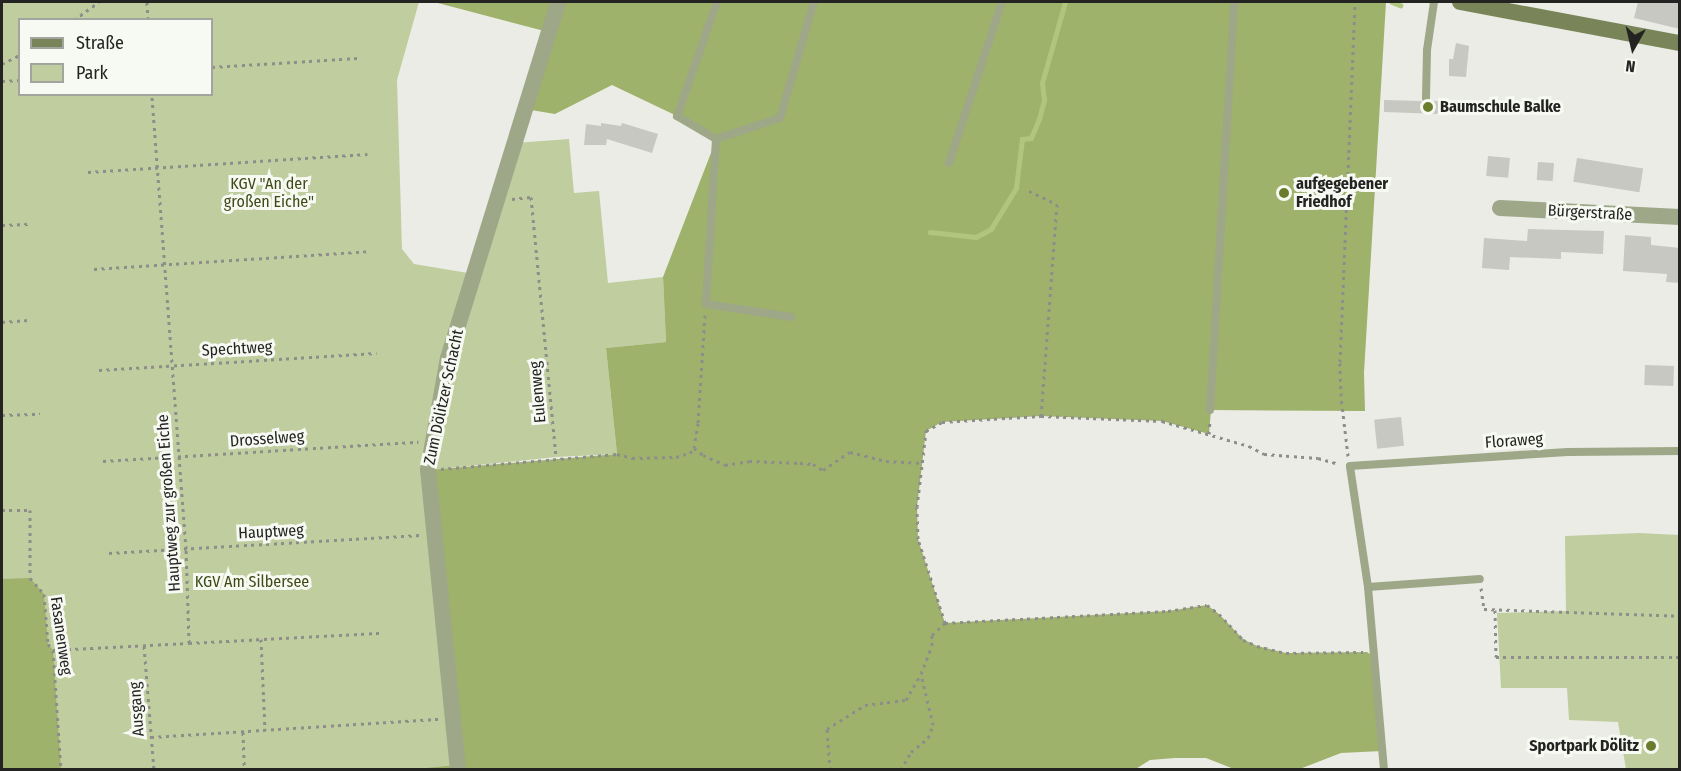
<!DOCTYPE html>
<meta charset="utf-8">
<style>
body{margin:0}
#map{position:relative;width:1681px;height:771px;overflow:hidden;background:#eaece5;font-family:"Fira Sans Condensed",sans-serif}
div>[style]{position:absolute}
.green>*{inset:0;background:#c0cd9f}
.forest>*{inset:0;background:#9fb26b}
.stream>*{height:4.5px;margin:-2.25px;padding:0 2.25px;transform-origin:2.25px;border-radius:2.25px;background:#b2c57d}
.building>*{inset:0;background:#c6c8c1;transform-origin:0 0}
.path>*{height:3px;margin-top:-1.5px;transform-origin:0;background:repeating-linear-gradient(90deg,#8d8e8a 0 3px,transparent 0 7.5px)}
.service>*{height:8px;margin:-4px;padding:0 4px;transform-origin:4px;border-radius:4px;background:#9ea788}
.minor>*{height:16px;margin:-8px;padding:0 8px;transform-origin:8px;border-radius:8px;background:#9ea788}
.secondary>*{height:16px;margin:-8px;padding:0 8px;transform-origin:8px;border-radius:8px;background:#798558}
.dots>*{width:16px;height:16px;translate:-50% -50%;box-sizing:border-box;border:3px solid #f7f9f3;border-radius:50%}
span{translate:-50% -50%;white-space:nowrap;text-align:center;line-height:1.15;-webkit-text-stroke:6px #f7f9f3;paint-order:stroke}
.poi-label{font-size:16px;color:#232422;font-weight:700}
.left{translate:0 -50%;text-align:left}
.right{translate:-100% -50%;text-align:right}
.park-label{font-size:16px;color:#3e4a16}
.street-label{font-size:16px;color:#232422}
.frame{position:absolute;inset:0;border:3px solid #232422;pointer-events:none}
.legend{position:absolute;left:18px;top:18px;width:195px;height:78px;box-sizing:border-box;background:#f7f9f3;border:2px solid #a2a49f;margin:0;padding:8px 10px;list-style:none;font-size:18px;color:#232422}
.legend li{display:flex;align-items:center;gap:12px;height:30px}
.legend b{width:30px;border:2px solid #a2a49f}
.north{position:absolute;left:1603px;top:18px;width:60px;height:60px;-webkit-text-stroke:4px #f7f9f3;paint-order:stroke;rotate:188deg;font-size:16px;font-weight:700;line-height:24px;text-align:center;color:#232422}
.north::after{content:'';display:block;margin:auto;width:21px;height:27px;background:#232422;clip-path:polygon(50% 0,100% 100%,50% 72%,0 100%)}
</style>
<div id="map">
<div class="green">
<i style="clip-path:polygon(evenodd,2px 2px,419px 2px,397px 80px,402px 249px,414px 264px,474px 274px,515px 143px,569px 139px,574px 193px,599px 191px,608px 283px,663px 277px,666px 342px,606px 348px,617px 454px,556px 457px,428px 470px,458px 769px,2px 769px,2px 2px,20px 20px,212px 20px,212px 94px,20px 94px,20px 20px)"></i>
<i style="clip-path:polygon(1639px 533px,1679px 535px,1679px 769px,1626px 769px,1618px 722px,1569px 720px,1567px 688px,1501px 688px,1497px 613px,1566px 611px,1565px 536px)"></i>
</div>
<div class="forest">
<i style="clip-path:polygon(434px 2px,1386px 2px,1364px 373px,1365px 411px,1211px 410px,1209px 434px,1162px 421px,1041px 416px,942px 422px,926px 431px,917px 507px,918px 539px,945px 623px,1168px 611px,1207px 605px,1219px 614px,1243px 639px,1257px 646px,1286px 653px,1367px 652px,1375px 658px,1382px 751px,1341px 753px,1297px 770px,1234px 769px,1206px 758px,1175px 758px,1150px 760px,1134px 770px,405px 770px,458px 765px,428px 470px,617px 454px,606px 348px,666px 342px,663px 277px,716px 140px,677px 116px,612px 85px,555px 114px,525px 109px,548px 32px)"></i>
<i style="clip-path:polygon(30px 578px,44px 594px,48px 644px,53px 650px,61px 769px,2px 769px,2px 579px)"></i>
</div>
<div class="stream">
<i style="left:1392px;top:2px;width:9px;rotate:21deg"></i>
<i style="left:930px;top:232px;width:46px;rotate:6.2deg"></i>
<i style="left:976px;top:237px;width:17px;rotate:-28deg"></i>
<i style="left:991px;top:229px;width:48px;rotate:-58.6deg"></i>
<i style="left:1016px;top:188px;width:49px;rotate:-83deg"></i>
<i style="left:1022px;top:139px;width:9px;rotate:-6deg"></i>
<i style="left:1031px;top:138px;width:21px;rotate:-67deg"></i>
<i style="left:1039px;top:119px;width:20px;rotate:-75deg"></i>
<i style="left:1044px;top:100px;width:17px;rotate:-97deg"></i>
<i style="left:1042px;top:83px;width:84px;rotate:-74.1deg"></i>
</div>
<div class="building">
<i style="clip-path:polygon(1638px 2px,1680px 2px,1680px 29px,1634px 18px)"></i>
<i style="clip-path:polygon(1456px 43px,1469px 46px,1466px 77px,1449px 76px,1449px 59px,1453px 59px)"></i>
<i style="clip-path:polygon(1384px 100px,1421px 101px,1425px 104px,1432px 101px,1471px 102px,1470px 115px,1384px 112px)"></i>
<i style="clip-path:polygon(601px 123px,621px 126px,622px 123px,658px 134px,652px 153px,607px 139px,606px 145px,584px 145px,586px 124px,601px 126px)"></i>
<i style="left:1488px;top:156px;width:22px;height:20px;rotate:5deg"></i>
<i style="left:1577px;top:158px;width:67px;height:24px;rotate:9deg"></i>
<i style="left:1538px;top:162px;width:16px;height:18px;rotate:4deg"></i>
<i style="clip-path:polygon(1528px 229px,1604px 231px,1603px 254px,1561px 252px,1561px 259px,1510px 257px,1509px 270px,1482px 268px,1484px 238px,1527px 241px)"></i>
<i style="clip-path:polygon(1625px 235px,1651px 237px,1651px 245px,1680px 248px,1680px 283px,1666px 282px,1667px 274px,1623px 271px)"></i>
<i style="left:1645px;top:365px;width:29px;height:20px;rotate:2deg"></i>
<i style="left:1401px;top:417px;width:29px;height:27px;rotate:84deg"></i>
</div>
<div class="path">
<i style="left:147px;top:2px;width:18px;rotate:87deg"></i>
<i style="left:74px;top:20px;width:31px;rotate:-36deg"></i>
<i style="left:2px;top:64px;width:20px;rotate:-27deg"></i>
<i style="left:212px;top:67px;width:146px;rotate:-3.5deg"></i>
<i style="left:2px;top:81px;width:18px;rotate:-3deg"></i>
<i style="left:88px;top:172px;width:280px;rotate:-3.7deg"></i>
<i style="left:1029px;top:191px;width:31px;rotate:25deg"></i>
<i style="left:1057px;top:204px;width:213px;rotate:94.3deg"></i>
<i style="left:512px;top:199px;width:19px;rotate:-6deg"></i>
<i style="left:531px;top:197px;width:261px;rotate:84.5deg"></i>
<i style="left:2px;top:225px;width:26px;rotate:-2deg"></i>
<i style="left:94px;top:269px;width:277px;rotate:-3.7deg"></i>
<i style="left:705px;top:315px;width:108px;rotate:93.7deg"></i>
<i style="left:698px;top:423px;width:25px;rotate:99deg"></i>
<i style="left:694px;top:448px;width:11px;rotate:38deg"></i>
<i style="left:703px;top:455px;width:24px;rotate:24deg"></i>
<i style="left:725px;top:465px;width:24px;rotate:-9deg"></i>
<i style="left:749px;top:461px;width:51px;rotate:2.2deg"></i>
<i style="left:800px;top:463px;width:13px;rotate:4deg"></i>
<i style="left:813px;top:464px;width:12px;rotate:31deg"></i>
<i style="left:823px;top:470px;width:32px;rotate:-34deg"></i>
<i style="left:850px;top:452px;width:37px;rotate:14deg"></i>
<i style="left:886px;top:461px;width:37px;rotate:3deg"></i>
<i style="left:2px;top:322px;width:27px;rotate:-4deg"></i>
<i style="left:99px;top:370px;width:278px;rotate:-3.5deg"></i>
<i style="left:2px;top:415px;width:38px;rotate:-2deg"></i>
<i style="left:1209px;top:434px;width:13px;rotate:-86deg"></i>
<i style="left:1348px;top:456px;width:60px;rotate:-96.7deg"></i>
<i style="left:1341px;top:396px;width:34px;rotate:-92deg"></i>
<i style="left:1340px;top:362px;width:360px;rotate:-87.6deg"></i>
<i style="left:103px;top:461px;width:316px;rotate:-3.5deg"></i>
<i style="left:441px;top:469px;width:177px;rotate:-4.9deg"></i>
<i style="left:617px;top:454px;width:16px;rotate:15deg"></i>
<i style="left:632px;top:458px;width:44px;rotate:-1.3deg"></i>
<i style="left:676px;top:457px;width:15px;rotate:-16deg"></i>
<i style="left:690px;top:453px;width:6px;rotate:-51deg"></i>
<i style="left:2px;top:510px;width:28px"></i>
<i style="left:30px;top:510px;width:68px;rotate:90deg"></i>
<i style="left:30px;top:578px;width:21px;rotate:49deg"></i>
<i style="left:44px;top:594px;width:50px;rotate:85.4deg"></i>
<i style="left:48px;top:644px;width:8px;rotate:50deg"></i>
<i style="left:53px;top:650px;width:120px;rotate:86.2deg"></i>
<i style="left:109px;top:553px;width:312px;rotate:-3.3deg"></i>
<i style="left:1481px;top:588px;width:21px;rotate:82deg"></i>
<i style="left:1484px;top:609px;width:196px;rotate:2deg"></i>
<i style="left:1495px;top:610px;width:47px;rotate:88.8deg"></i>
<i style="left:1496px;top:657px;width:184px"></i>
<i style="left:945px;top:623px;width:88px;rotate:-107.8deg"></i>
<i style="left:918px;top:539px;width:32px;rotate:-92deg"></i>
<i style="left:917px;top:507px;width:77px;rotate:-83.2deg"></i>
<i style="left:926px;top:431px;width:18px;rotate:-29deg"></i>
<i style="left:942px;top:422px;width:99px;rotate:-3.5deg"></i>
<i style="left:1041px;top:416px;width:121px;rotate:2.4deg"></i>
<i style="left:1162px;top:421px;width:91px;rotate:16deg"></i>
<i style="left:1249px;top:446px;width:17px;rotate:28deg"></i>
<i style="left:1264px;top:454px;width:54px;rotate:4.2deg"></i>
<i style="left:1318px;top:458px;width:22px;rotate:16deg"></i>
<i style="left:261px;top:639px;width:91px;rotate:87.5deg"></i>
<i style="left:189px;top:643px;width:194px;rotate:-3deg"></i>
<i style="left:144px;top:646px;width:124px;rotate:85.4deg"></i>
<i style="left:53px;top:650px;width:136px;rotate:-2.9deg"></i>
<i style="left:189px;top:643px;width:94px;rotate:-91.8deg"></i>
<i style="left:186px;top:549px;width:456px;rotate:-94.3deg"></i>
<i style="left:243px;top:732px;width:38px;rotate:88deg"></i>
<i style="left:151px;top:737px;width:290px;rotate:-3.6deg"></i>
<i style="left:830px;top:770px;width:41px;rotate:-94.2deg"></i>
<i style="left:827px;top:729px;width:45px;rotate:-32.3deg"></i>
<i style="left:865px;top:705px;width:41px;rotate:-7deg"></i>
<i style="left:906px;top:700px;width:30px;rotate:-60deg"></i>
<i style="left:921px;top:674px;width:30px;rotate:-69deg"></i>
<i style="left:932px;top:646px;width:11px;rotate:-90deg"></i>
<i style="left:932px;top:635px;width:18px;rotate:-43deg"></i>
<i style="left:945px;top:623px;width:223px;rotate:-3.1deg"></i>
<i style="left:1168px;top:611px;width:39px;rotate:-9deg"></i>
<i style="left:1207px;top:605px;width:15px;rotate:37deg"></i>
<i style="left:1219px;top:614px;width:35px;rotate:47deg"></i>
<i style="left:1243px;top:640px;width:15px;rotate:23deg"></i>
<i style="left:1257px;top:646px;width:30px;rotate:14deg"></i>
<i style="left:1286px;top:653px;width:77px;rotate:-0.7deg"></i>
<i style="left:901px;top:770px;width:21px;rotate:-61deg"></i>
<i style="left:911px;top:752px;width:22px;rotate:-39deg"></i>
<i style="left:928px;top:738px;width:14px;rotate:-69deg"></i>
<i style="left:933px;top:725px;width:52px;rotate:-103.2deg"></i>
</div>
<div class="service">
<i style="left:717px;top:2px;width:121px;rotate:109.3deg"></i>
<i style="left:677px;top:116px;width:45px;rotate:30.5deg"></i>
<i style="left:716px;top:139px;width:67px;rotate:-18.2deg"></i>
<i style="left:780px;top:118px;width:121px;rotate:-73.7deg"></i>
<i style="left:1426px;top:98px;width:48px;rotate:-88.8deg"></i>
<i style="left:1427px;top:50px;width:49px;rotate:-81.7deg"></i>
<i style="left:716px;top:139px;width:165px;rotate:93.5deg"></i>
<i style="left:706px;top:304px;width:86px;rotate:8.7deg"></i>
<i style="left:949px;top:163px;width:169px;rotate:-71.8deg"></i>
<i style="left:1210px;top:410px;width:409px;rotate:-86.6deg"></i>
<i style="left:1368px;top:587px;width:112px;rotate:-4.1deg"></i>
<i style="left:1384px;top:770px;width:184px;rotate:-95deg"></i>
<i style="left:1368px;top:587px;width:122px;rotate:-98.5deg"></i>
<i style="left:1350px;top:466px;width:218px;rotate:-3.7deg"></i>
<i style="left:1568px;top:452px;width:112px;rotate:-0.5deg"></i>
</div>
<div class="minor">
<i style="left:1500px;top:208px;width:180px;rotate:2.9deg"></i>
<i style="left:458px;top:770px;width:301px;rotate:-95.7deg"></i>
<i style="left:428px;top:470px;width:114px;rotate:-79.9deg"></i>
<i style="left:448px;top:358px;width:373px;rotate:-72.8deg"></i>
</div>
<div class="secondary">
<i style="left:1460px;top:2px;width:224px;rotate:10.6deg"></i>
</div>
<div class="dots">
<i style="left:1428px;top:107px;background:#6b7d2c"></i>
<i style="left:1284px;top:193px;background:#6b7d2c"></i>
<i style="left:1651px;top:746px;background:#6b7d2c"></i>
</div>
<div class="poi-label">
<span class="left" style="left:1440px;top:107px">Baumschule Balke</span>
<span class="left" style="left:1296px;top:193px">aufgegebener<br>Friedhof</span>
<span class="right" style="left:1639px;top:746px">Sportpark Dölitz</span>
</div>
<div class="park-label">
<span style="left:269px;top:193px">KGV "An der<br>großen Eiche"</span>
<span style="left:252px;top:582px">KGV Am Silbersee</span>
</div>
<div class="street-label">
<span style="left:1590px;top:213px;rotate:3deg">Bürgerstraße</span>
<span style="left:237px;top:349px;rotate:-3deg">Spechtweg</span>
<span style="left:538px;top:392px;rotate:-95deg">Eulenweg</span>
<span style="left:444px;top:397px;rotate:-78deg">Zum Dölitzer Schacht</span>
<span style="left:267px;top:439px;rotate:-4deg">Drosselweg</span>
<span style="left:1514px;top:441px;rotate:-4deg">Floraweg</span>
<span style="left:169px;top:503px;rotate:-94deg">Hauptweg zur großen Eiche</span>
<span style="left:271px;top:532px;rotate:-3deg">Hauptweg</span>
<span style="left:61px;top:636px;rotate:82deg">Fasanenweg</span>
<span style="left:137px;top:709px;rotate:-94deg">Ausgang</span>
</div>
<div class="frame"></div>
<ul class="legend">
<li><b style="height:8px;background:#798558"></b>Straße</li>
<li><b style="height:16px;background:#c0cd9f"></b>Park</li>
</ul>
<div class="north">N</div>
</div>
